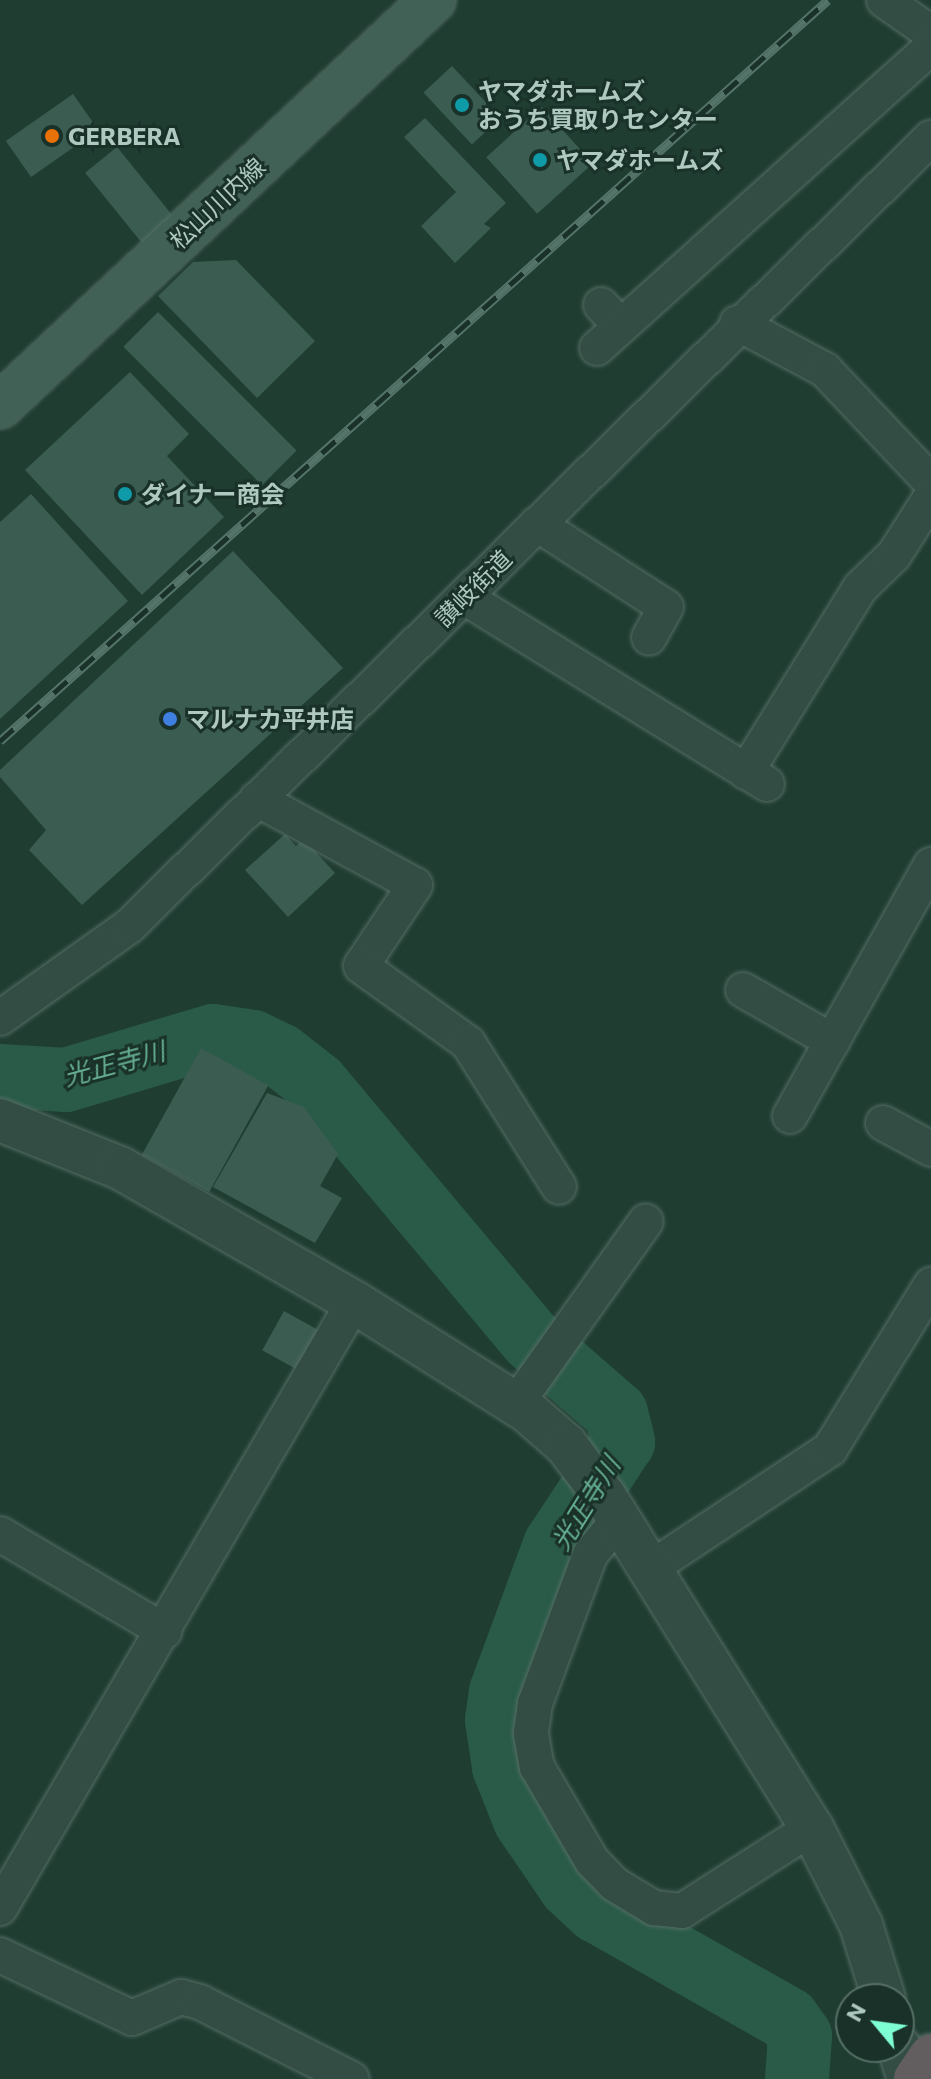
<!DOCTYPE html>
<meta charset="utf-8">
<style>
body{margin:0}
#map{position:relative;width:931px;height:2079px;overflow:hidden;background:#203d32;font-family:Commissioner,"Noto Sans JP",sans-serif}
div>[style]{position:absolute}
.river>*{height:64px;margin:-32px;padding:0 32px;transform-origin:32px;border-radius:32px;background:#295b48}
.building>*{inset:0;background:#3b5d51;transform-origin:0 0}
.roads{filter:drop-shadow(0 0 2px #546d64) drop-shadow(0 0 2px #546d64)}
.minor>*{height:34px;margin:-17px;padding:0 17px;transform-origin:17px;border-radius:17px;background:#344d44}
.tertiary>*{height:42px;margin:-21px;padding:0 21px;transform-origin:21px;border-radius:21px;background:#344d44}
.secondary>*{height:44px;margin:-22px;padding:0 22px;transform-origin:22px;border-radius:22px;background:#416056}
.trunk>*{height:44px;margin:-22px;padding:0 22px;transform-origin:22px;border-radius:22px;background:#625e60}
.rail>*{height:9px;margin-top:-4.5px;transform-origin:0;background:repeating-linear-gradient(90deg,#193128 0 18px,#557469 0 36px);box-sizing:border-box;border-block:2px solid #557469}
.dots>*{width:22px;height:22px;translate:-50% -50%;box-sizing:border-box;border:4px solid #193128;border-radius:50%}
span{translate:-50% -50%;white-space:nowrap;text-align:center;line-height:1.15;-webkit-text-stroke:6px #193128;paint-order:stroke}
.poi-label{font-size:24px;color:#afc9c0;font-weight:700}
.left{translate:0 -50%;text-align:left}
.street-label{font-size:24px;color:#afc9c0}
.water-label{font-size:26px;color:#64ac90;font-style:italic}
.north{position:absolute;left:835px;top:1983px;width:80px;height:80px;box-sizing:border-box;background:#193128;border:2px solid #556e65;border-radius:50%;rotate:299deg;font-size:22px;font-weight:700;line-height:32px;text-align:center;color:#afc9c0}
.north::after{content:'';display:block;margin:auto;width:28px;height:36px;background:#7dffd3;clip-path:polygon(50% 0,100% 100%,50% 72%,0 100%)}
</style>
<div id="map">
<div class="river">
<i style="left:0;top:1076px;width:66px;rotate:3.5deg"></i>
<i style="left:66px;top:1080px;width:153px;rotate:-16.7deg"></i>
<i style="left:213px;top:1036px;width:40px;rotate:8.5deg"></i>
<i style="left:253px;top:1042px;width:30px;rotate:26deg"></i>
<i style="left:280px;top:1055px;width:47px;rotate:38.1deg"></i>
<i style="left:317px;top:1084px;width:334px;rotate:50deg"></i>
<i style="left:532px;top:1340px;width:111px;rotate:41deg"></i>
<i style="left:616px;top:1413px;width:30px;rotate:76deg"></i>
<i style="left:623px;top:1442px;width:123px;rotate:123.4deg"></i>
<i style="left:555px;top:1545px;width:157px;rotate:110.2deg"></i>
<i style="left:501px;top:1692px;width:28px;rotate:98deg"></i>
<i style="left:497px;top:1720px;width:48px;rotate:81.5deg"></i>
<i style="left:504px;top:1767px;width:57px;rotate:68.4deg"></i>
<i style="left:525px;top:1820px;width:80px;rotate:55.7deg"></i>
<i style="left:570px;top:1886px;width:37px;rotate:43deg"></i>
<i style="left:597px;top:1911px;width:219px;rotate:29.5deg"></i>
<i style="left:788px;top:2019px;width:21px;rotate:55deg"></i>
<i style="left:800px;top:2036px;width:43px;rotate:94deg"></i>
</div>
<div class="building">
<i style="left:452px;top:66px;width:71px;height:39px;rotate:47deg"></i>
<i style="left:73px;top:94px;width:44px;height:82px;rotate:55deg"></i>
<i style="left:542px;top:107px;width:76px;height:75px;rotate:48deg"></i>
<i style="clip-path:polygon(425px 118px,506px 203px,484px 224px,491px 228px,455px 263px,421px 226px,456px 192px,404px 137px)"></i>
<i style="left:117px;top:147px;width:96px;height:41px;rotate:51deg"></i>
<i style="clip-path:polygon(236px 260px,315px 341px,257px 398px,158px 296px,193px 262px)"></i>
<i style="left:158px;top:312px;width:196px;height:49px;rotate:45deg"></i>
<i style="clip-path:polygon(130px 372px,189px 434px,167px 456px,224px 517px,142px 595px,25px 470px)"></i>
<i style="clip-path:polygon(31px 494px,128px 601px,0 719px,0 522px)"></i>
<i style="clip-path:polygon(233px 551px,343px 668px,82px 905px,29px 850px,46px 830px,0 777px,0 770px)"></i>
<i style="clip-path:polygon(285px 834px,296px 846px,304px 839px,335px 873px,288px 917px,245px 870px)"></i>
<i style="left:201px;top:1048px;width:77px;height:122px;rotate:29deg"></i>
<i style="clip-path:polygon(267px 1093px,304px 1107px,338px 1154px,320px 1186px,342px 1198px,315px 1243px,213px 1187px)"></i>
<i style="left:284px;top:1311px;width:51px;height:45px;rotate:29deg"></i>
</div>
<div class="roads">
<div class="minor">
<i style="left:884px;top:0;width:57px;rotate:35.1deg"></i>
<i style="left:601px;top:305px;width:29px;rotate:46deg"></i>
<i style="left:737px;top:323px;width:100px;rotate:28.1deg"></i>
<i style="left:825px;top:370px;width:154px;rotate:46.6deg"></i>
<i style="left:597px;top:348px;width:450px;rotate:-42deg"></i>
<i style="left:537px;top:524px;width:153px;rotate:32.8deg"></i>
<i style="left:666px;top:607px;width:35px;rotate:119deg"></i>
<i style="left:464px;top:597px;width:356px;rotate:31.7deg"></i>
<i style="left:746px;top:772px;width:216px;rotate:-58.2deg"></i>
<i style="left:860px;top:588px;width:47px;rotate:-44.1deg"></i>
<i style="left:894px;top:555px;width:69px;rotate:-57.5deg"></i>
<i style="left:257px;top:799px;width:180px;rotate:28.6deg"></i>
<i style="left:415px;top:885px;width:97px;rotate:123.7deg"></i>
<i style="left:361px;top:966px;width:132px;rotate:35.7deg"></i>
<i style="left:468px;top:1043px;width:170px;rotate:57.7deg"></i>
<i style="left:743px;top:990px;width:103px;rotate:29.8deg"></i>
<i style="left:0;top:1018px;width:157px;rotate:-35.4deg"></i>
<i style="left:128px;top:927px;width:1126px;rotate:-44.5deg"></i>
<i style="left:790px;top:1116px;width:288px;rotate:-60.7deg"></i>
<i style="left:883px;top:1123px;width:55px;rotate:28.4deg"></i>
<i style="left:516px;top:1404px;width:224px;rotate:-54.6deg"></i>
<i style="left:619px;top:1519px;width:46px;rotate:128.9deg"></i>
<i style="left:590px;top:1555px;width:159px;rotate:110.3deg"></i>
<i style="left:535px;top:1704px;width:30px;rotate:98deg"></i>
<i style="left:531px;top:1734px;width:34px;rotate:80deg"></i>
<i style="left:537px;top:1767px;width:109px;rotate:59.7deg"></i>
<i style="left:592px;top:1861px;width:32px;rotate:46deg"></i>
<i style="left:614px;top:1884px;width:47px;rotate:31deg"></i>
<i style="left:654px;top:1908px;width:28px;rotate:6deg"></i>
<i style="left:682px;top:1911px;width:154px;rotate:-32.6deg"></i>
<i style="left:0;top:1534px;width:191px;rotate:30.6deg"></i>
<i style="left:651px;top:1568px;width:215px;rotate:-33.6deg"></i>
<i style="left:830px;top:1449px;width:193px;rotate:-58.4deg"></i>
<i style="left:0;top:1908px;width:702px;rotate:-59.71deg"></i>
<i style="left:0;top:1955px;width:146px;rotate:25.5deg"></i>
<i style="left:132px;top:2018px;width:53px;rotate:-23.2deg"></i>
<i style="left:181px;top:1997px;width:20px;rotate:15deg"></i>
<i style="left:200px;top:2002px;width:170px;rotate:26.9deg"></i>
</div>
<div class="tertiary">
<i style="left:0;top:1120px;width:129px;rotate:21.8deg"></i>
<i style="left:120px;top:1168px;width:270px;rotate:29.8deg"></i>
<i style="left:354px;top:1302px;width:204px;rotate:32.2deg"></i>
<i style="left:527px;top:1411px;width:52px;rotate:41.1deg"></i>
<i style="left:566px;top:1445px;width:65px;rotate:53.1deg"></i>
<i style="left:605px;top:1497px;width:390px;rotate:58deg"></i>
<i style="left:812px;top:1828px;width:109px;rotate:63.2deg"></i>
<i style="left:861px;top:1925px;width:77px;rotate:72.7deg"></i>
<i style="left:899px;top:2047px;width:34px;rotate:73deg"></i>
</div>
<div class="secondary">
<i style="left:0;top:406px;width:594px;rotate:-43.16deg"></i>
</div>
<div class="trunk">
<i style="left:916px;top:2079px;width:27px;rotate:-56deg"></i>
</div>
</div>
<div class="rail">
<i style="left:0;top:741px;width:1111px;rotate:-41.83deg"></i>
</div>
<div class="dots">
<i style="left:462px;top:105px;background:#0f9aa8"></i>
<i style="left:52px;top:136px;background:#e8710a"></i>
<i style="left:540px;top:160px;background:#0f9aa8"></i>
<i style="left:125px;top:494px;background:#0f9aa8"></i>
<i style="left:170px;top:719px;background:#3f7fe0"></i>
</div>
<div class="poi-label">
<span class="left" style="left:478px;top:105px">ヤマダホームズ<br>おうち買取りセンター</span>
<span class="left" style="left:68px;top:136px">GERBERA</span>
<span class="left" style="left:556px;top:160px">ヤマダホームズ</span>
<span class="left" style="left:141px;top:494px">ダイナー商会</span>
<span class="left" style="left:186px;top:719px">マルナカ平井店</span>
</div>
<div class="street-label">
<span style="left:217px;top:203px;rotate:-43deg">松山川内線</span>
<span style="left:473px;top:588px;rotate:-45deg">讃岐街道</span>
</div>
<div class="water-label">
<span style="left:114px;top:1063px;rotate:-15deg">光正寺川</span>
<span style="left:585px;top:1503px;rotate:-58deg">光正寺川</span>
</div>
<div class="north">N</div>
</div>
